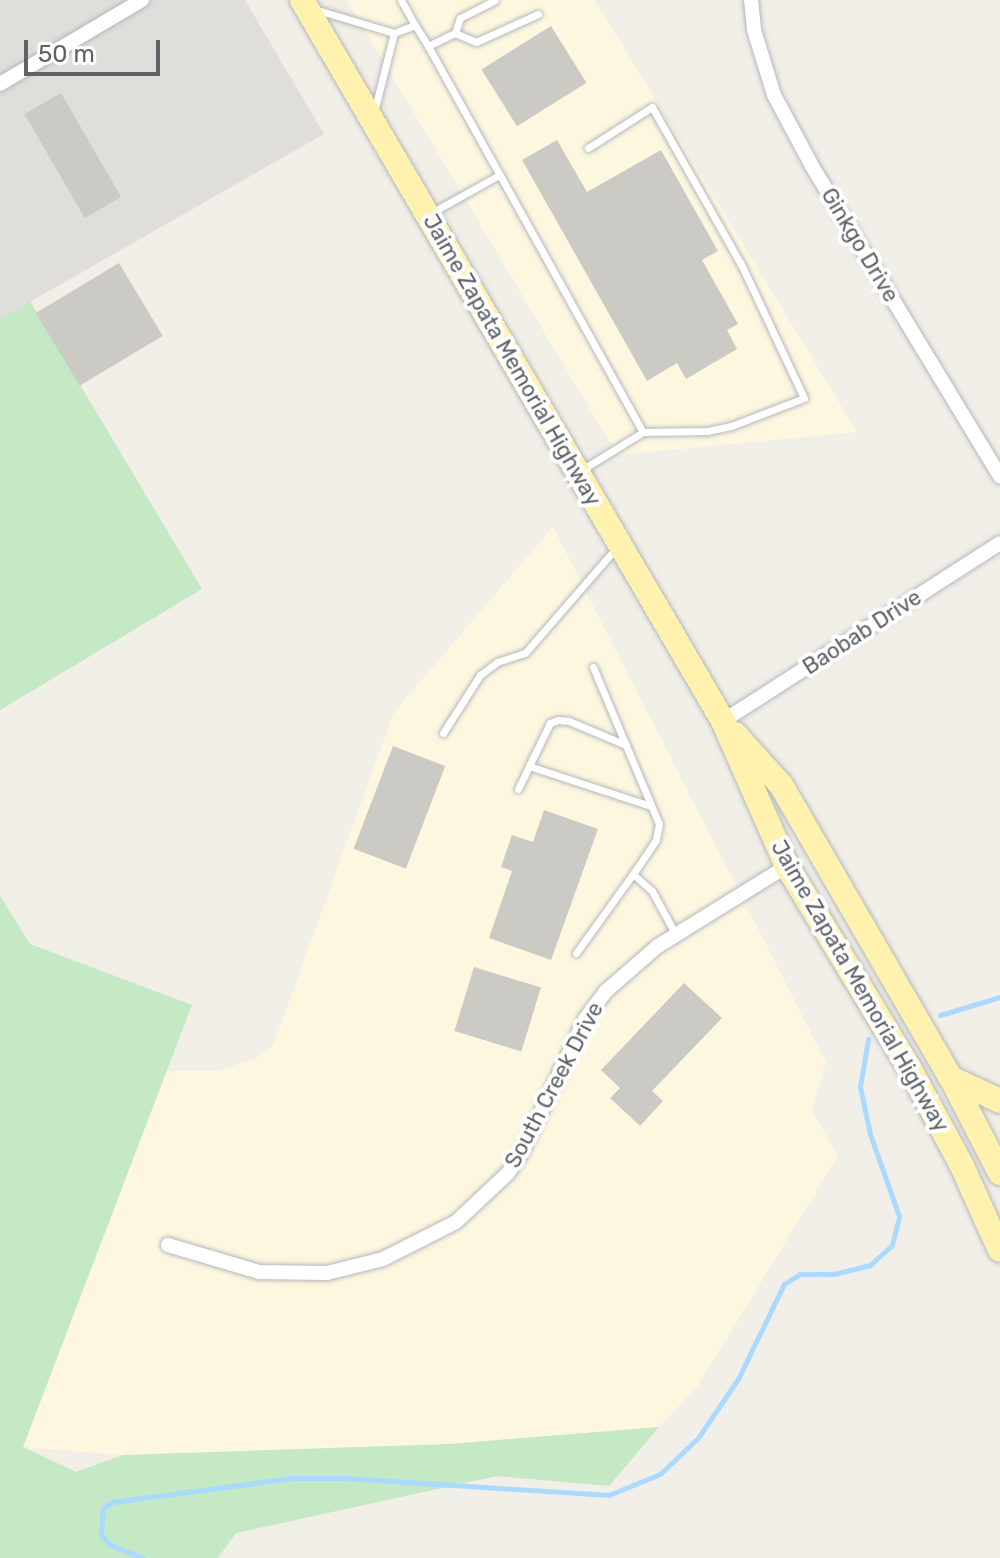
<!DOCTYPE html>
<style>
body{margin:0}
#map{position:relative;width:1000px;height:1558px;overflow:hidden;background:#f1efe8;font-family:Rubik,sans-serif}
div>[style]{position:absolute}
.commercial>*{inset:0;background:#fef7e0}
.industrial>*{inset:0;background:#e0deda}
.green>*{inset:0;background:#c5e8c5}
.stream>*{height:5px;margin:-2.5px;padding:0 2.5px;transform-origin:2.5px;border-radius:2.5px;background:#aadaff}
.building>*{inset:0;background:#cccac5;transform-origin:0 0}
.roads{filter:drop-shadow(0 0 2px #b5b8bc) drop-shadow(0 0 2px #b5b8bc)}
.service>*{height:7px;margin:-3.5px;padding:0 3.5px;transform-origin:3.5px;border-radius:3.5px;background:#fff}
.minor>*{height:14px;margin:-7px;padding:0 7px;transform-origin:7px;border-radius:7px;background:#fff}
.primary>*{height:24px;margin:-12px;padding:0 12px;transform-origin:12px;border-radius:12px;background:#fff2af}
span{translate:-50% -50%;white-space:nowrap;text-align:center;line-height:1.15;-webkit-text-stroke:8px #fff;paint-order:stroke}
.street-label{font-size:22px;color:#5f6368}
.scale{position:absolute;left:24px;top:40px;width:136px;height:36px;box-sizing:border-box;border:4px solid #5f6368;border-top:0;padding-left:10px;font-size:24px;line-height:28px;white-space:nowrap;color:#5f6368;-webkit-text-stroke:6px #fff;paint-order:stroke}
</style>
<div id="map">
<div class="commercial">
<i style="clip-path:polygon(347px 0,595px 0,857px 432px,617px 455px)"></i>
<i style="clip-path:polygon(553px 527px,826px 1062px,812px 1111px,838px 1156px,697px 1387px,659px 1427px,450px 1444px,236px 1453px,123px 1455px,23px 1447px,165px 1071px,217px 1071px,256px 1058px,273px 1046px,394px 712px)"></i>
</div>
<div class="industrial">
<i style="clip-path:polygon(0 0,245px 0,324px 134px,0 319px)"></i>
</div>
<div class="green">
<i style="clip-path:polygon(30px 301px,202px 589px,0 710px,0 319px)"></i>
<i style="clip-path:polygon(0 896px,30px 944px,192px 1005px,23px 1447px,76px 1472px,123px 1455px,450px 1444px,659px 1427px,609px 1486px,497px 1476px,236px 1533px,218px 1558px,0 1558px)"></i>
</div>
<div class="stream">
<i style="left:940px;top:1015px;width:63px;rotate:-16.7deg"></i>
<i style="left:143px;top:1558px;width:35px;rotate:-158deg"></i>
<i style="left:110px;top:1545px;width:13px;rotate:-132deg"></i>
<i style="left:101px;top:1535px;width:27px;rotate:-86deg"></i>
<i style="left:103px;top:1508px;width:11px;rotate:-34deg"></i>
<i style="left:112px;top:1502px;width:181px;rotate:-7.6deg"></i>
<i style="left:291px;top:1478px;width:54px"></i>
<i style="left:345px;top:1478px;width:265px;rotate:3.7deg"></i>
<i style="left:609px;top:1495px;width:55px;rotate:-22.4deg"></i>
<i style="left:660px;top:1474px;width:52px;rotate:-43.5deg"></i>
<i style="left:698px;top:1438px;width:71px;rotate:-55.9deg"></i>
<i style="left:738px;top:1379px;width:106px;rotate:-64.2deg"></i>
<i style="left:784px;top:1284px;width:19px;rotate:-32deg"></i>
<i style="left:800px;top:1274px;width:34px"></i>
<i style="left:834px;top:1274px;width:37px;rotate:-14deg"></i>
<i style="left:870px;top:1265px;width:30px;rotate:-42deg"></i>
<i style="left:892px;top:1245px;width:30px;rotate:-76deg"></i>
<i style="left:899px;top:1216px;width:87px;rotate:-109.5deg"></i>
<i style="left:870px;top:1134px;width:48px;rotate:-102deg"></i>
<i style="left:860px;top:1087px;width:49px;rotate:-80.5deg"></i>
</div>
<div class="building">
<i style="left:551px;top:26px;width:67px;height:82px;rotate:58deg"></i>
<i style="left:61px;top:93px;width:120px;height:42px;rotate:60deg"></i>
<i style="clip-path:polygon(557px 140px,587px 192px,661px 150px,718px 251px,702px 260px,738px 324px,727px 330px,737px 349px,686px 379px,677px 363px,647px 381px,522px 160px)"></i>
<i style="left:119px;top:263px;width:85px;height:97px;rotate:59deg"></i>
<i style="left:393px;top:746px;width:56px;height:110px;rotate:21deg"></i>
<i style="clip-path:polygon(544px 810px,598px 829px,551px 960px,489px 938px,512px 871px,501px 867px,512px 835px,533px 842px)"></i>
<i style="left:474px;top:967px;width:70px;height:67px;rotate:17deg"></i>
<i style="clip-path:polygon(684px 983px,722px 1018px,652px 1091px,663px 1101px,640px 1126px,610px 1098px,620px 1088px,601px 1070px)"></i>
</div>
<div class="roads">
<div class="service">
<i style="left:401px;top:0;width:29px;rotate:61deg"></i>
<i style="left:314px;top:9px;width:84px;rotate:16.7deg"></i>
<i style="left:394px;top:33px;width:22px;rotate:-21deg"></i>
<i style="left:415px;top:25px;width:25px;rotate:58deg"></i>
<i style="left:428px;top:46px;width:442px;rotate:60.9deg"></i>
<i style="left:643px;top:432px;width:70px;rotate:148.3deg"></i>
<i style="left:455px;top:33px;width:16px;rotate:-72deg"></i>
<i style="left:460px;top:18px;width:39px;rotate:-27deg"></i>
<i style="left:428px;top:46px;width:30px;rotate:-26deg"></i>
<i style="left:455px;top:33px;width:23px;rotate:23deg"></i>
<i style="left:476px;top:42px;width:68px;rotate:-24.3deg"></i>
<i style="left:374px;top:112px;width:81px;rotate:-75.8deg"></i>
<i style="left:588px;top:148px;width:76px;rotate:-32.6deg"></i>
<i style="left:652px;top:107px;width:180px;rotate:60.5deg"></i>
<i style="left:741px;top:264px;width:148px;rotate:64.8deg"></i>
<i style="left:804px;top:398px;width:78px;rotate:159deg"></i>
<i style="left:731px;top:426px;width:25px;rotate:168deg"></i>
<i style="left:707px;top:431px;width:64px;rotate:179.1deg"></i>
<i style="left:431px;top:213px;width:78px;rotate:-29.2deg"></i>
<i style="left:593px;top:667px;width:170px;rotate:67.2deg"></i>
<i style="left:659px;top:824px;width:16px;rotate:101deg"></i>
<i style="left:656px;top:840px;width:41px;rotate:124.1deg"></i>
<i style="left:633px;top:874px;width:25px;rotate:42deg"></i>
<i style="left:652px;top:891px;width:50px;rotate:61.4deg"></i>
<i style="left:443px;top:733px;width:69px;rotate:-57.5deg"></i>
<i style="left:480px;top:675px;width:21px;rotate:-37deg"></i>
<i style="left:497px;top:662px;width:29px;rotate:-18deg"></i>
<i style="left:525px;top:653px;width:138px;rotate:-49.1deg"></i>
<i style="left:626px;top:745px;width:62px;rotate:-157.2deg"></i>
<i style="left:569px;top:721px;width:11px;rotate:-175deg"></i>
<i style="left:558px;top:720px;width:9px;rotate:159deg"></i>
<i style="left:550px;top:723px;width:48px;rotate:116deg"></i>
<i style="left:529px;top:766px;width:128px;rotate:18.2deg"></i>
<i style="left:518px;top:789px;width:25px;rotate:-64deg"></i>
<i style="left:576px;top:953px;width:97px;rotate:-54.2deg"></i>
</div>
<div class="minor">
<i style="left:751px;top:0;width:30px;rotate:84deg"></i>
<i style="left:754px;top:30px;width:68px;rotate:72.9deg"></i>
<i style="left:774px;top:95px;width:81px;rotate:61.8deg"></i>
<i style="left:812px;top:166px;width:363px;rotate:58.8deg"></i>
<i style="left:0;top:84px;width:165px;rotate:-30.6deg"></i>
<i style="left:723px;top:721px;width:329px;rotate:-32.7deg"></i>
<i style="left:168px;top:1245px;width:95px;rotate:16.5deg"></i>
<i style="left:259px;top:1272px;width:68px;rotate:0.8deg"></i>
<i style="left:327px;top:1273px;width:58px;rotate:-14deg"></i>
<i style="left:383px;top:1259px;width:82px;rotate:-26.9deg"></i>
<i style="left:456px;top:1222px;width:71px;rotate:-43.3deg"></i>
<i style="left:508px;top:1173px;width:23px;rotate:-56deg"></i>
<i style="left:521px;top:1154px;width:149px;rotate:-64.6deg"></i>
<i style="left:585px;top:1019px;width:34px;rotate:-53deg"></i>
<i style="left:605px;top:992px;width:70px;rotate:-41deg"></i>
<i style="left:658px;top:946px;width:152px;rotate:-31.8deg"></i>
</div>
<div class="primary">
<i style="left:302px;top:0;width:835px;rotate:59.72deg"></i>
<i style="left:723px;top:721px;width:158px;rotate:66.2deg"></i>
<i style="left:787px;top:866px;width:237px;rotate:58.8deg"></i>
<i style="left:910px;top:1069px;width:110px;rotate:61.8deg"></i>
<i style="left:962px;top:1166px;width:92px;rotate:65.7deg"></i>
<i style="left:735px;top:734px;width:69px;rotate:48deg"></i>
<i style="left:781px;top:785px;width:339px;rotate:59.9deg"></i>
<i style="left:951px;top:1078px;width:107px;rotate:62.7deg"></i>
<i style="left:951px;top:1078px;width:54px;rotate:25.1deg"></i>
</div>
</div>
<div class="street-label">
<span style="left:860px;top:245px;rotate:59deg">Ginkgo Drive</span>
<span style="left:512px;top:360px;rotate:60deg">Jaime Zapata Memorial Highway</span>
<span style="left:862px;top:632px;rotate:-33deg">Baobab Drive</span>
<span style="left:860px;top:986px;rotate:60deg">Jaime Zapata Memorial Highway</span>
<span style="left:554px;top:1085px;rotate:-62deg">South Creek Drive</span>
</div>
<div class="scale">50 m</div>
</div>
